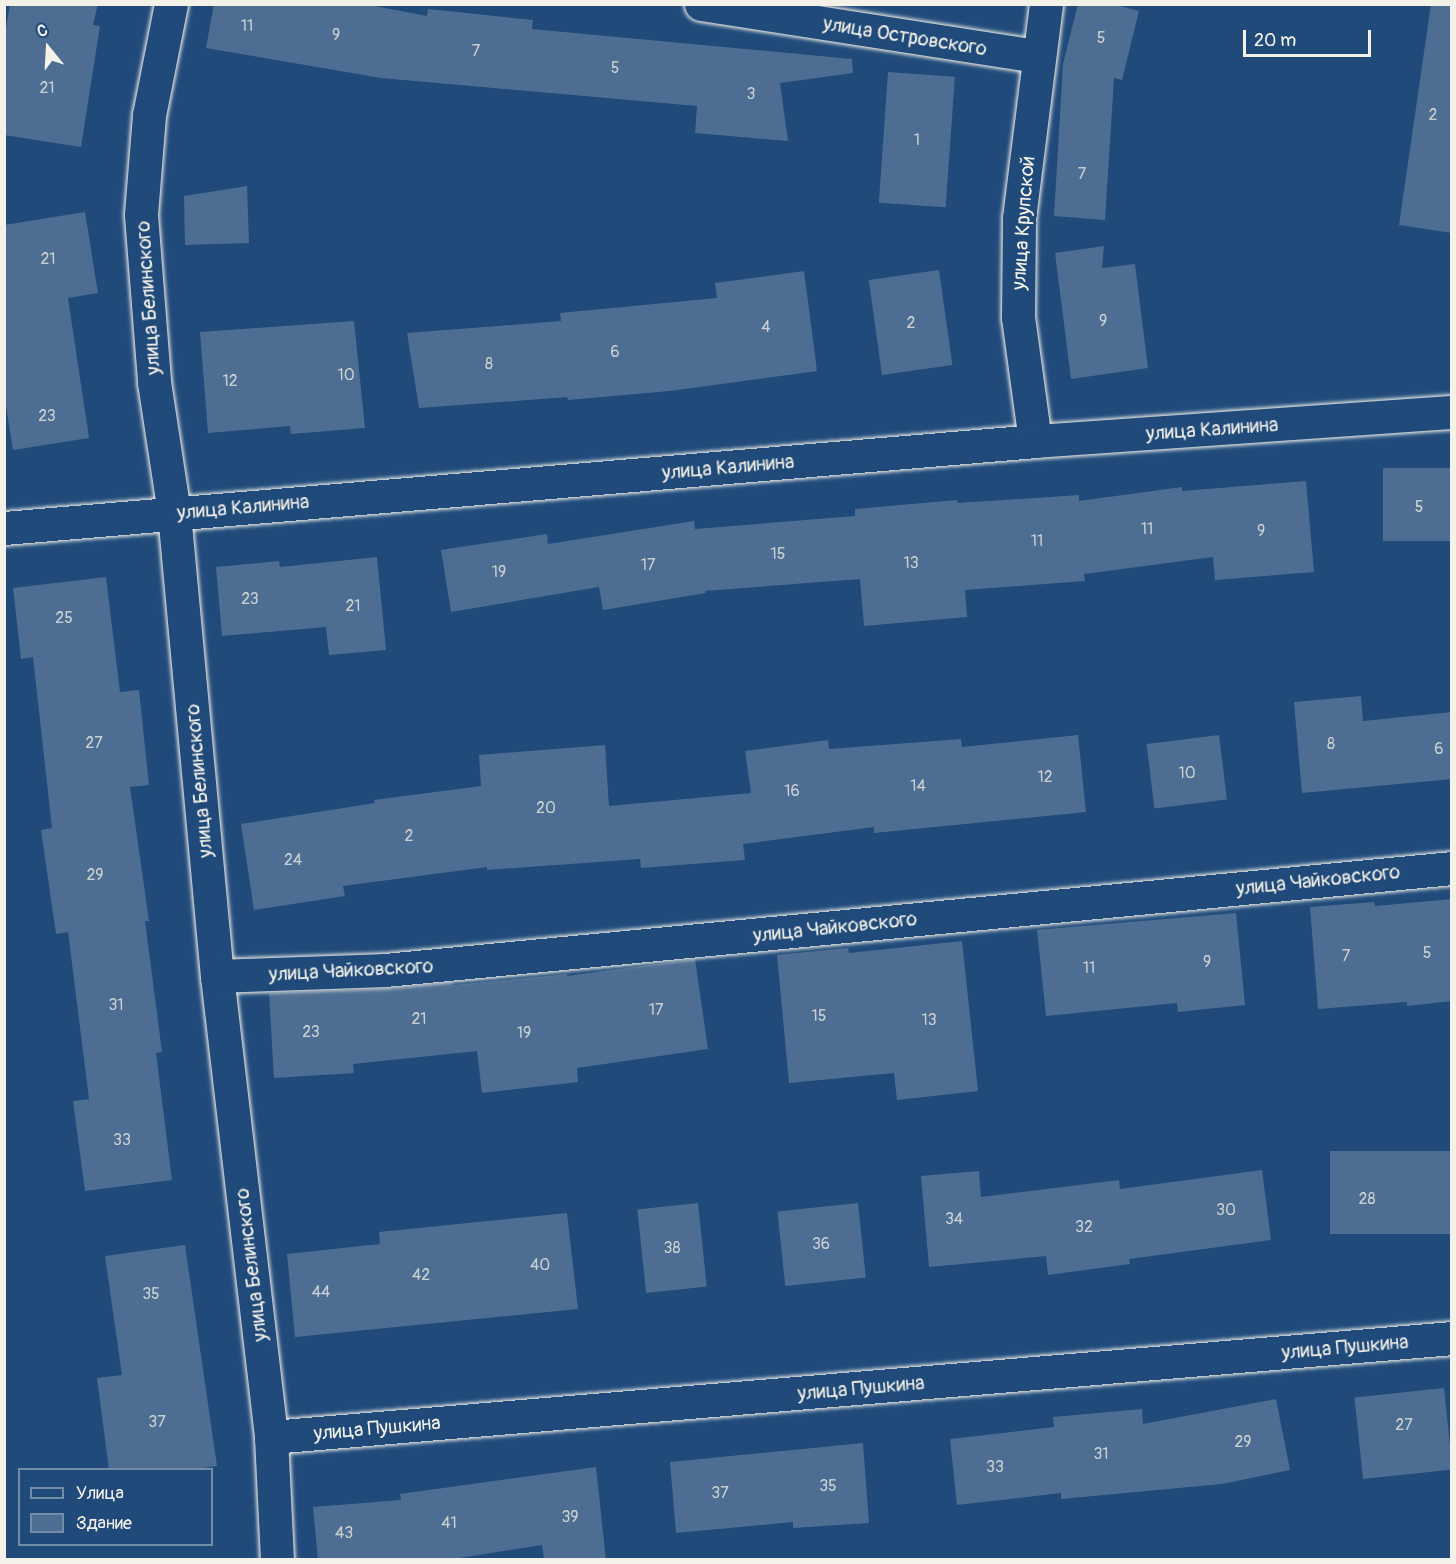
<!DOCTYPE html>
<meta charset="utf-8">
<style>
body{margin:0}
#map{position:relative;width:1456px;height:1564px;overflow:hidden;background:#1f4a7a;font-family:Pangolin,sans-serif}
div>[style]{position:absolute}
.building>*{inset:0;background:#4d6e92;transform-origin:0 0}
.roads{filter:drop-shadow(0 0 2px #f4f1e8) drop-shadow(0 0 2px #f4f1e8)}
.minor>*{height:33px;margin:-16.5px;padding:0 16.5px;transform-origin:16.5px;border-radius:16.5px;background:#1f4a7a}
span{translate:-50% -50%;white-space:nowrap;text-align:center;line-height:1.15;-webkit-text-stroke:6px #1f4a7a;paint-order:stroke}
.number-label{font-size:16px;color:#cad0d2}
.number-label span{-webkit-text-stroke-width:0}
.street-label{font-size:20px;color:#f4f1e8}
.frame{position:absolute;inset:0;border:6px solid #f4f1e8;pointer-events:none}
.legend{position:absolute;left:18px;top:1468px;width:195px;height:78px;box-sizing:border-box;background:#1f4a7a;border:2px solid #748da6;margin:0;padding:8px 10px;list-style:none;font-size:18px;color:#f4f1e8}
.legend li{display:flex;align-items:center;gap:12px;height:30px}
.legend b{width:30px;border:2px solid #748da6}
.north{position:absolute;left:18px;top:18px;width:60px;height:60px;-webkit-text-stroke:4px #1f4a7a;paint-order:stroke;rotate:342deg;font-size:16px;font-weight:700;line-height:24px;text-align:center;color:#f4f1e8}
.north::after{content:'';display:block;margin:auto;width:21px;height:27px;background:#f4f1e8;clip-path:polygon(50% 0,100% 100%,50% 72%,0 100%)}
.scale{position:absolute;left:1243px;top:30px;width:128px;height:27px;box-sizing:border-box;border:3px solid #f4f1e8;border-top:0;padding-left:8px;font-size:18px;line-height:21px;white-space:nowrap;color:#f4f1e8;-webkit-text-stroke:4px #1f4a7a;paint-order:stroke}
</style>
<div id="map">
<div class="building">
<i style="clip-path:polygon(10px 4px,98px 4px,93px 25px,100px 26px,81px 147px,4px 135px,4px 41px)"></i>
<i style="clip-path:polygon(214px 4px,364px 4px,427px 16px,428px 9px,533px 20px,532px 29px,852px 59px,853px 73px,780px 83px,788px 141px,695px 133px,697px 106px,381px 78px,206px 48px)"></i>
<i style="clip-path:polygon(1078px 4px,1113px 4px,1139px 11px,1122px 80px,1114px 78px,1105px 220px,1054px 216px,1063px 64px)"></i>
<i style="clip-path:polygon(1431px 4px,1452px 5px,1452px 233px,1399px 225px)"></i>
<i style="left:888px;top:72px;width:67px;height:131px;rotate:4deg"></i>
<i style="clip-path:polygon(247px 186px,249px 243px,185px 245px,184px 196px)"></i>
<i style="clip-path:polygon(85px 212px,98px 293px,68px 298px,89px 438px,13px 450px,4px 394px,4px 225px)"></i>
<i style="clip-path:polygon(1104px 246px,1102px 268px,1135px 264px,1148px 368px,1071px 379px,1055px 253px)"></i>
<i style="left:939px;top:270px;width:96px;height:71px;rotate:82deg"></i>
<i style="clip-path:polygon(804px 271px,817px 371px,670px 391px,568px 400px,567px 397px,419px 408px,407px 333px,561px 321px,560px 313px,717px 298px,715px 283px)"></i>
<i style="clip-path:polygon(354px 321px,365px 428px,291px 434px,290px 426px,208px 433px,200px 332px)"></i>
<i style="left:1452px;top:468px;width:73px;height:69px;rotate:90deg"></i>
<i style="clip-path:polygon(1306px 481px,1314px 572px,1215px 580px,1213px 557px,1084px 574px,1085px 581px,965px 590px,967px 617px,864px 626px,860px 579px,705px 591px,706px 593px,603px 610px,599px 587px,451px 612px,441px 550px,547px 534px,548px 544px,694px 521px,695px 529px,855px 516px,855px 509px,957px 500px,958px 503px,1079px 495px,1079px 501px,1182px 487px,1182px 491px)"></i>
<i style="clip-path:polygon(377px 557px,386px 650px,329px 655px,326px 627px,222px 636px,216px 567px,279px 561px,280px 567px)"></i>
<i style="clip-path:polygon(106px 577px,120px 692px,139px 690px,149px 785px,130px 787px,149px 921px,145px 921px,162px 1052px,156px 1053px,172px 1180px,85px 1191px,73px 1101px,89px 1099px,68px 932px,56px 934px,41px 830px,52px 828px,33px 657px,21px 659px,13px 588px)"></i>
<i style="clip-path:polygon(1361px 696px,1363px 721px,1452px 712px,1452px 779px,1302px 793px,1294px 702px)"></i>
<i style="clip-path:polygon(1078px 735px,1086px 812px,874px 833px,874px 827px,743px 844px,745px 860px,641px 868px,640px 859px,487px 870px,487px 867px,343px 886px,345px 896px,254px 910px,241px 824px,375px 803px,374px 800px,481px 786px,479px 755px,605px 745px,609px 806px,751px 793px,745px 751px,828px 740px,829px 749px,961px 739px,962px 747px)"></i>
<i style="left:1219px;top:735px;width:65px;height:73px;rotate:83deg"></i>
<i style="clip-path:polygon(1452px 899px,1452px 1001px,1407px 1006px,1407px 1002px,1318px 1009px,1310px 907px,1374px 902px,1375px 906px)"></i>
<i style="clip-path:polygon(1236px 913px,1245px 1005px,1178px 1012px,1177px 1003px,1046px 1016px,1037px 930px)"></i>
<i style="clip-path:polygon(962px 941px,978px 1091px,897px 1100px,894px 1073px,789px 1083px,777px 955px,848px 948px,849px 953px)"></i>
<i style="clip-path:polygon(695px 959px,708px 1049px,577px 1068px,578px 1082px,482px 1093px,477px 1051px,353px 1064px,354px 1073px,274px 1078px,269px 993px,386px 989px,452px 982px,453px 985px,567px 974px,567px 976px)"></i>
<i style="left:1452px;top:1151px;width:83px;height:122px;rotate:90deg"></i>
<i style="clip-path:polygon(1262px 1170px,1271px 1240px,1129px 1259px,1130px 1264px,1048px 1275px,1046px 1256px,929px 1267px,921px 1176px,979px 1171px,981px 1197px,1119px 1180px,1120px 1189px)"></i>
<i style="left:698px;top:1203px;width:84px;height:61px;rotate:84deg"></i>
<i style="left:858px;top:1203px;width:75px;height:81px;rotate:84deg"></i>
<i style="clip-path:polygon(567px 1213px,578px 1309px,295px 1337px,287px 1254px,380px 1244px,379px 1232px)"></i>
<i style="clip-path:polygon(185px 1245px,217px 1466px,189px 1470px,109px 1470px,97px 1378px,122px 1375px,105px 1256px)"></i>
<i style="left:1444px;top:1388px;width:82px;height:90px;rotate:84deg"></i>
<i style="clip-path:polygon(1276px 1399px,1290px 1470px,1222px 1484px,1061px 1499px,1061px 1493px,957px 1505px,950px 1439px,1054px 1427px,1053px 1417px,1142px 1409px,1143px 1424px)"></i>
<i style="clip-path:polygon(863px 1443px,869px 1523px,793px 1528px,793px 1522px,676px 1533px,670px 1462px)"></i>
<i style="clip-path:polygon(596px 1467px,606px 1560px,544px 1560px,542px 1545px,447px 1560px,318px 1560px,313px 1507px,401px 1500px,400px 1494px)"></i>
</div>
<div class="roads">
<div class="minor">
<i style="left:171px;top:4px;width:113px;rotate:101.2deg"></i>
<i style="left:149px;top:115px;width:100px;rotate:94.6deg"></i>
<i style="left:141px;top:215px;width:168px;rotate:85.5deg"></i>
<i style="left:154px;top:382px;width:133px;rotate:81.3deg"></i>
<i style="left:174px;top:513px;width:465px;rotate:84.7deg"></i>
<i style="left:217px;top:976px;width:464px;rotate:83.3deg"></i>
<i style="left:271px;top:1437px;width:123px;rotate:87.2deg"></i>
<i style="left:701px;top:4px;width:341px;rotate:8.8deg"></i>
<i style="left:1035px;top:441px;width:125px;rotate:-97.8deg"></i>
<i style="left:1018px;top:317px;width:99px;rotate:-89.4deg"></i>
<i style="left:1019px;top:218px;width:216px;rotate:-82.8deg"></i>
<i style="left:4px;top:528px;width:1035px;rotate:-4.82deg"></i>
<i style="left:1035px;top:441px;width:418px;rotate:-4deg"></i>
<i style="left:217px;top:976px;width:168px;rotate:-2deg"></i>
<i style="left:385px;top:970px;width:1072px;rotate:-5.46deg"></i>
<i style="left:271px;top:1437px;width:1185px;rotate:-4.79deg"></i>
</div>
</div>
<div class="number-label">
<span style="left:247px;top:26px">11</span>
<span style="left:336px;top:35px">9</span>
<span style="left:1101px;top:38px">5</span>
<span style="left:476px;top:51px">7</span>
<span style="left:615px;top:68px">5</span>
<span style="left:47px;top:88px">21</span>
<span style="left:751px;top:94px">3</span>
<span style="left:1433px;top:115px">2</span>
<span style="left:917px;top:140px">1</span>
<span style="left:1082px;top:174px">7</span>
<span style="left:48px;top:259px">21</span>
<span style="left:1103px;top:321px">9</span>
<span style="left:911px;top:323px">2</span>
<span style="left:766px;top:327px">4</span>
<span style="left:615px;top:352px">6</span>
<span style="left:489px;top:364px">8</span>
<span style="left:346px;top:375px">10</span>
<span style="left:230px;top:381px">12</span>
<span style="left:47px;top:416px">23</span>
<span style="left:1419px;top:507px">5</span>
<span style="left:1147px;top:529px">11</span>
<span style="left:1261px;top:531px">9</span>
<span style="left:1037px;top:541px">11</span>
<span style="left:778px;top:554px">15</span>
<span style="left:911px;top:563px">13</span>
<span style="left:648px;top:565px">17</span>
<span style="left:499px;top:572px">19</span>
<span style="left:250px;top:599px">23</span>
<span style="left:353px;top:606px">21</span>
<span style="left:64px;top:618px">25</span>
<span style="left:94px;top:743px">27</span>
<span style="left:1331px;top:744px">8</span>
<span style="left:1439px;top:749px">6</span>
<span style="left:1187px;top:773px">10</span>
<span style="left:1045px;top:777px">12</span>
<span style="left:918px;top:786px">14</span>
<span style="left:792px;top:791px">16</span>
<span style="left:546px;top:808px">20</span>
<span style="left:409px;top:836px">2</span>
<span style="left:293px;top:860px">24</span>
<span style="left:95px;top:875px">29</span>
<span style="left:1427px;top:953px">5</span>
<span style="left:1346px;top:956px">7</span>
<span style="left:1207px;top:962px">9</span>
<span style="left:1089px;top:968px">11</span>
<span style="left:116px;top:1005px">31</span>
<span style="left:656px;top:1010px">17</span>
<span style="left:819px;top:1016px">15</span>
<span style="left:419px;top:1019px">21</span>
<span style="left:929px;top:1020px">13</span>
<span style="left:311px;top:1032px">23</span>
<span style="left:524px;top:1033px">19</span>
<span style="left:122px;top:1140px">33</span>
<span style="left:1367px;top:1199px">28</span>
<span style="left:1226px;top:1210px">30</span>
<span style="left:954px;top:1219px">34</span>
<span style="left:1084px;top:1227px">32</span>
<span style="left:821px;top:1244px">36</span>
<span style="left:672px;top:1248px">38</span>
<span style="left:540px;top:1265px">40</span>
<span style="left:421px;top:1275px">42</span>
<span style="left:321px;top:1292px">44</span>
<span style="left:151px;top:1294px">35</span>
<span style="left:157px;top:1422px">37</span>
<span style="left:1404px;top:1425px">27</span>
<span style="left:1243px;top:1442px">29</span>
<span style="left:1101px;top:1454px">31</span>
<span style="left:995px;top:1467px">33</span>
<span style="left:828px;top:1486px">35</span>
<span style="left:720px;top:1493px">37</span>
<span style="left:570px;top:1517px">39</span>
<span style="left:449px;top:1523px">41</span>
<span style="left:344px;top:1533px">43</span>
</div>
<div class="street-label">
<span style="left:905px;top:36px;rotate:9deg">улица Островского</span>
<span style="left:1023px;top:223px;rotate:-86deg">улица Крупской</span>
<span style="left:148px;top:298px;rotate:-94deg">улица Белинского</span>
<span style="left:1212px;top:429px;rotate:-4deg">улица Калинина</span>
<span style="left:728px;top:467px;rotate:-5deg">улица Калинина</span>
<span style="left:243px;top:507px;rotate:-5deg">улица Калинина</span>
<span style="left:199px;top:781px;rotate:-95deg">улица Белинского</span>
<span style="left:1318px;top:880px;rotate:-6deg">улица Чайковского</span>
<span style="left:835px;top:927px;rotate:-6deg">улица Чайковского</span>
<span style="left:351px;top:970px;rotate:-3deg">улица Чайковского</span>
<span style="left:251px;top:1265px;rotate:-97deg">улица Белинского</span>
<span style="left:1345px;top:1347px;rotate:-5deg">улица Пушкина</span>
<span style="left:861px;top:1388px;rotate:-5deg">улица Пушкина</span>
<span style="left:377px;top:1428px;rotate:-5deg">улица Пушкина</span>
</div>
<div class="frame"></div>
<ul class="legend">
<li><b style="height:8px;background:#1f4a7a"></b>Улица</li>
<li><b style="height:16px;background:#4d6e92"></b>Здание</li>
</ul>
<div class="north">С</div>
<div class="scale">20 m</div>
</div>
